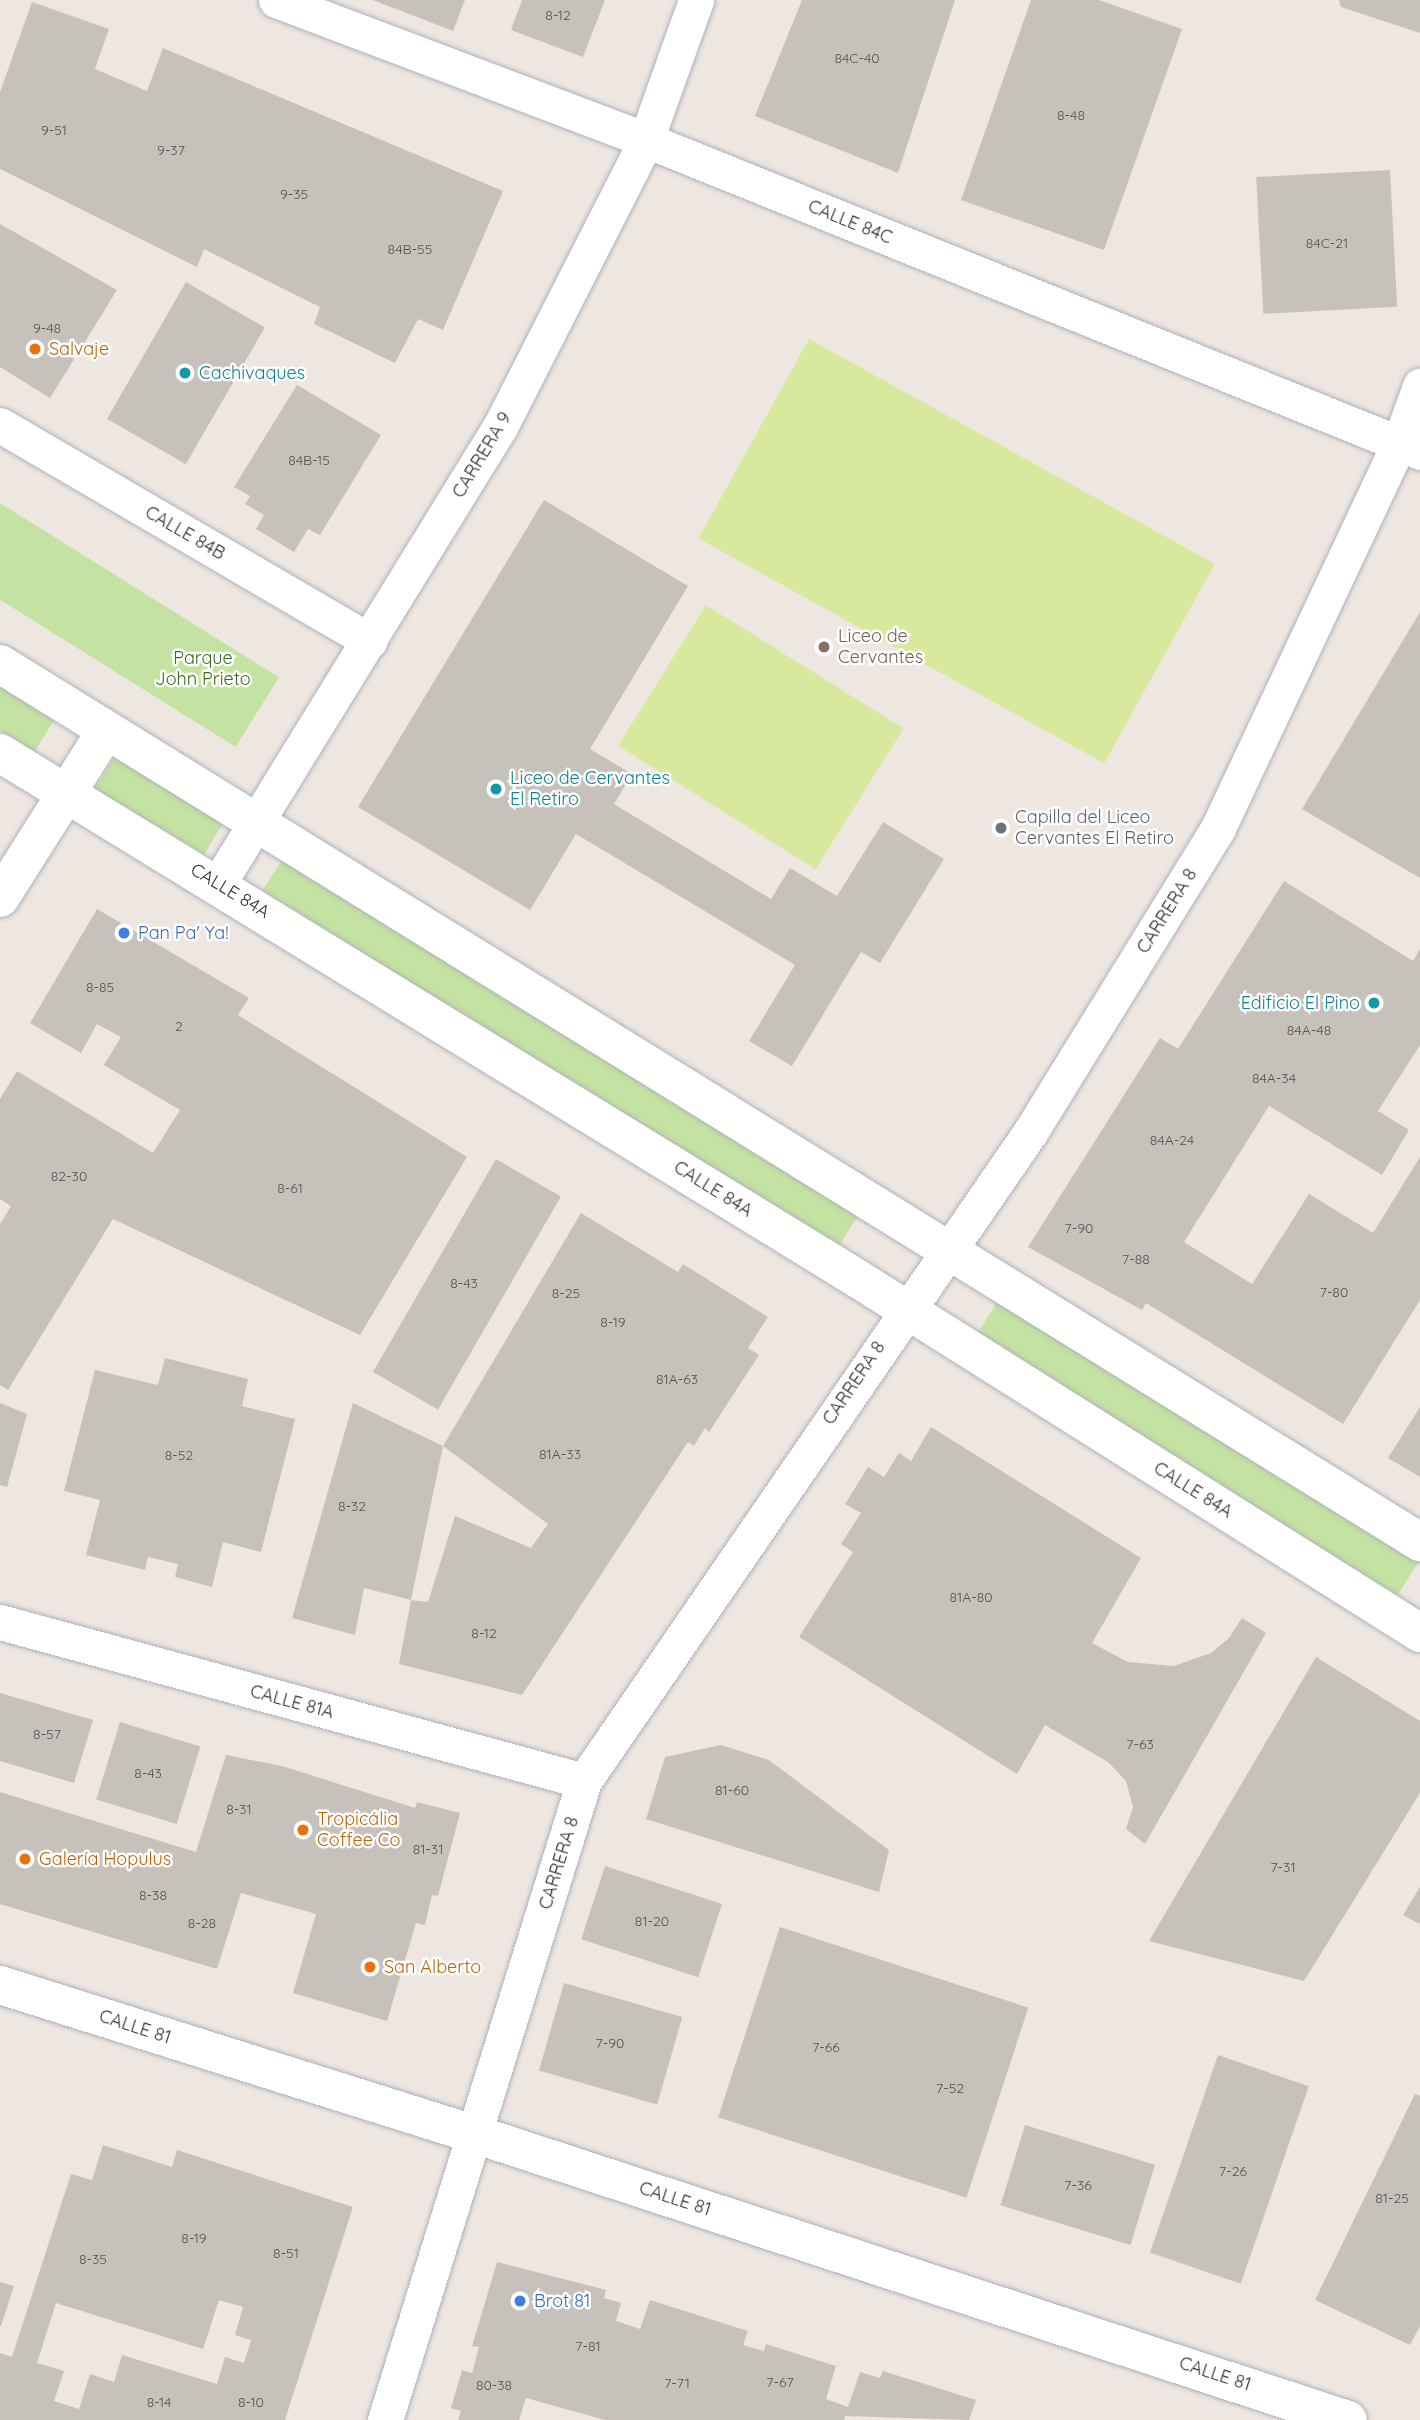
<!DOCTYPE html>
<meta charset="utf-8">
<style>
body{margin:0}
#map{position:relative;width:1420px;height:2420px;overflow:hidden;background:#eee6e1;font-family:Quicksand,sans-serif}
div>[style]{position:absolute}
.green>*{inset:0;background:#c4e2a1;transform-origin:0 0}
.pitch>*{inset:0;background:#d8e99d;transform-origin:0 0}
.building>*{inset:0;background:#c7c1bc;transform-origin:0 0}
.roads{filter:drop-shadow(0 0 2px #aeb2b9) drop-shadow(0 0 2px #aeb2b9)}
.minor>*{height:35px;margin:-17.5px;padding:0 17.5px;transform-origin:17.5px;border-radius:17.5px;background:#fff}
.tertiary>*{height:38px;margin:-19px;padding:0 19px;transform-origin:19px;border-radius:19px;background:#fff}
.dots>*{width:19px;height:19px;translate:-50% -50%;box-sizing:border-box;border:4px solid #fff;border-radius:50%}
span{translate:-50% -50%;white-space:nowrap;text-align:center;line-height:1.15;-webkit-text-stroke:5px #fff;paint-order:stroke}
.number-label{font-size:14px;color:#545352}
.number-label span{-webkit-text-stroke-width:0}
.street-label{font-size:18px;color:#2e2e2e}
.food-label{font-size:18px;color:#c56008}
.left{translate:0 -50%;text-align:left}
.culture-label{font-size:18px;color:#0d838f}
.right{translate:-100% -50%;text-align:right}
.education-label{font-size:18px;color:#785e54}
.park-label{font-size:18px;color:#3d6a1e}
.worship-label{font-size:18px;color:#5b616d}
.shop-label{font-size:18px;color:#366cbe}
</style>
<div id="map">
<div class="green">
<i style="left:0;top:503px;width:329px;height:82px;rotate:32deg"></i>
<i style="clip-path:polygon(0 685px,55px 719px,34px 752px,0 731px)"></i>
<i style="left:114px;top:758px;width:127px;height:36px;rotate:31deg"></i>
<i style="left:285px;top:855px;width:677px;height:42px;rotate:32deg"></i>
<i style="left:1001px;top:1296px;width:495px;height:44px;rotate:32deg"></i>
</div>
<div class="pitch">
<i style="left:809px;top:339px;width:464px;height:228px;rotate:29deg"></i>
<i style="left:706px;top:605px;width:233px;height:166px;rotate:32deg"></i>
</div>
<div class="building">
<i style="clip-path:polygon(373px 0,465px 0,453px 31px)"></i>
<i style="clip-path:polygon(522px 0,605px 0,583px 57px,511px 30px)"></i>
<i style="clip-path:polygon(802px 0,955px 0,898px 173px,755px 116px)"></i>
<i style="clip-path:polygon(1031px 0,1099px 0,1182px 29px,1104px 250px,961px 200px)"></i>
<i style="clip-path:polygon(1339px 0,1420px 0,1420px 33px,1341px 7px)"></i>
<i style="clip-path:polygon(32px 2px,109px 29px,95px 69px,147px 91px,163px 48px,503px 191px,443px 330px,418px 319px,395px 363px,314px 324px,320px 307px,204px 249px,197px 267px,0 169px,0 92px)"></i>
<i style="left:1390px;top:170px;width:137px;height:134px;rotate:87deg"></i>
<i style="clip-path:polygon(0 224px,117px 290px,50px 398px,0 367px)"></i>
<i style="left:186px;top:282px;width:91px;height:158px;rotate:30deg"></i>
<i style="clip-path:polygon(297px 385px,381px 435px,320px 535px,308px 529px,294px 552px,256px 529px,264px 515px,245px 504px,250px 496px,234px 487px)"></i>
<i style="clip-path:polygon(544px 500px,688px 586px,590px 749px,632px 774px,614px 804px,771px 899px,790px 868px,837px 896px,883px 822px,944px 859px,880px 963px,861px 952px,792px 1066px,749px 1041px,795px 965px,576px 834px,530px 910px,358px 807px)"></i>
<i style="clip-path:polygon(1420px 612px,1420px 878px,1302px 809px)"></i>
<i style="clip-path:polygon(1284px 881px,1413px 961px,1420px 949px,1420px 1045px,1378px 1111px,1409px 1130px,1382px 1175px,1269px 1106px,1184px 1242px,1252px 1284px,1309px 1194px,1373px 1233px,1420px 1157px,1420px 1300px,1343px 1424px,1146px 1303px,1142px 1310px,1028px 1247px,1160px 1038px,1178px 1049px)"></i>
<i style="clip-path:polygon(97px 909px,249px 998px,238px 1015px,467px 1157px,360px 1335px,113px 1219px,8px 1390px,0 1385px,0 1224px,11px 1206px,0 1199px,0 1099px,17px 1071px,153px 1153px,180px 1110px,104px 1065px,121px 1037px,97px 1024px,81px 1053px,30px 1023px)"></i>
<i style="left:496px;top:1159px;width:75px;height:246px;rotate:30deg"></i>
<i style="clip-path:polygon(581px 1213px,678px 1272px,683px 1264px,768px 1317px,748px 1348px,759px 1355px,709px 1432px,705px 1428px,694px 1446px,688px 1442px,522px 1695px,399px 1664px,411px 1600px,428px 1602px,455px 1516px,531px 1548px,548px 1524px,443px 1446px)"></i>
<i style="clip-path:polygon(165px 1358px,248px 1379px,242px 1406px,295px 1419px,261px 1552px,223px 1542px,212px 1587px,175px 1577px,178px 1564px,148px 1557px,145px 1570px,86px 1555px,100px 1500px,64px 1491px,95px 1370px,158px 1385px)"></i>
<i style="clip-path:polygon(0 1403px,27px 1414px,7px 1487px,0 1485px)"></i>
<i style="clip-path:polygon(353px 1403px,443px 1446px,411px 1600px,364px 1588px,355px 1635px,292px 1618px)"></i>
<i style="clip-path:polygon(1420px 1407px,1420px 1477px,1388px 1458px)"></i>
<i style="clip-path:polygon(931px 1427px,1141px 1558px,1092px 1643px,1128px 1662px,1174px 1666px,1211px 1653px,1229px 1638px,1242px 1618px,1266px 1633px,1145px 1844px,1126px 1829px,1133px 1807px,1126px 1781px,1108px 1762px,1045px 1725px,1017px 1774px,799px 1637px,853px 1552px,841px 1544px,861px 1513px,845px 1504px,868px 1467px,884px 1477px,899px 1453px,911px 1461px)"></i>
<i style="clip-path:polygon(1316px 1657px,1420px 1721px,1420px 1793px,1304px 1981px,1149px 1941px)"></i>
<i style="clip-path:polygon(0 1693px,93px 1720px,74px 1783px,0 1761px)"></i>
<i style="left:120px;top:1722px;width:84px;height:81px;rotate:17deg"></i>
<i style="clip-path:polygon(721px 1745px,769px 1760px,889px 1850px,879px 1892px,646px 1819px,665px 1757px)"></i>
<i style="clip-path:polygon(226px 1755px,282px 1766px,415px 1808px,417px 1802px,460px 1813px,438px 1896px,432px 1895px,425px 1925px,416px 1923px,387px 2021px,293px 1993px,316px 1914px,241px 1893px,217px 1969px,0 1904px,0 1792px,196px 1852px)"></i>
<i style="left:605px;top:1866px;width:123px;height:77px;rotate:18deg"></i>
<i style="clip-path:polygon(1420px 1887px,1420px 1924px,1403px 1915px)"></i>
<i style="left:780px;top:1927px;width:261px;height:200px;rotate:18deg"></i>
<i style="left:564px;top:1983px;width:123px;height:91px;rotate:16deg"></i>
<i style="left:1218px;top:2055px;width:96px;height:209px;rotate:19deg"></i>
<i style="clip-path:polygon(1415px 2094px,1420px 2096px,1420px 2326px,1410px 2345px,1315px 2300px)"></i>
<i style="left:1025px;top:2125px;width:136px;height:84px;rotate:17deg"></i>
<i style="clip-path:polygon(evenodd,103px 2145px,172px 2167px,177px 2150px,353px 2207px,285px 2420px,0 2420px,0 2353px,12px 2357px,71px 2174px,92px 2180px,103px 2145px,219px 2300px,243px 2307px,235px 2335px,251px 2340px,244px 2363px,225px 2357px,217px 2384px,122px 2355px,114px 2382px,90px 2374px,79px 2409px,54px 2401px,64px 2371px,37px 2363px,56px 2303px,203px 2349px,219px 2300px)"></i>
<i style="clip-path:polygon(497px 2262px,606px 2290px,604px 2298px,621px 2303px,616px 2321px,640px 2329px,650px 2300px,748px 2331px,743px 2345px,764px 2351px,766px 2344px,836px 2366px,826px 2399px,848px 2407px,860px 2372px,880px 2378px,883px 2371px,976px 2400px,969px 2420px,845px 2416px,844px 2420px,605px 2420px,526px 2398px,519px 2420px,458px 2420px,461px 2411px,451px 2408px,462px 2370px,472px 2373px,479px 2347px,472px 2346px)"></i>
<i style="clip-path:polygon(0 2282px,14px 2286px,1px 2326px,0 2326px)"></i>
</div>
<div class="roads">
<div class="minor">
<i style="left:276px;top:0;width:396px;rotate:20.7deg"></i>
<i style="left:646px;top:140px;width:835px;rotate:21.95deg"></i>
<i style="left:0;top:425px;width:428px;rotate:30.3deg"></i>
<i style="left:218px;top:884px;width:539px;rotate:-58.34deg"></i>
<i style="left:501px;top:425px;width:320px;rotate:-63deg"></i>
<i style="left:646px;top:140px;width:149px;rotate:-70.3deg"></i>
<i style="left:0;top:1622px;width:605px;rotate:15.23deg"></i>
<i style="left:385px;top:2420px;width:669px;rotate:-72.7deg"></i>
<i style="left:584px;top:1781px;width:789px;rotate:-55.48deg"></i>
<i style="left:1031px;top:1131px;width:356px;rotate:-58.3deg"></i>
<i style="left:1218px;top:828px;width:428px;rotate:-64.8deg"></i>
<i style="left:1400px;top:441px;width:59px;rotate:-70deg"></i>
</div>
<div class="tertiary">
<i style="left:0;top:664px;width:1670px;rotate:31.73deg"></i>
<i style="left:0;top:753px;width:1006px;rotate:31.51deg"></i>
<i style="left:858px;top:1279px;width:664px;rotate:32.21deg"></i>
<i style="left:0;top:898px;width:198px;rotate:-57.6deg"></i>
<i style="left:0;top:1985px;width:523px;rotate:17.47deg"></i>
<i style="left:499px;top:2142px;width:893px;rotate:18.13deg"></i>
</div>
</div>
<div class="dots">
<i style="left:35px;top:349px;background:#e8710a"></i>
<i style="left:185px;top:373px;background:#0f9aa8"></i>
<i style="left:824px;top:647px;background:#8d6e63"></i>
<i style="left:496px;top:789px;background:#0f9aa8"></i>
<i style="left:1001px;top:828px;background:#6b7280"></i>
<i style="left:124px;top:933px;background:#3f7fe0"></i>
<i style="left:1374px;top:1003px;background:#0f9aa8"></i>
<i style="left:303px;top:1830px;background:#e8710a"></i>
<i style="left:25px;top:1859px;background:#e8710a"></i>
<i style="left:370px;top:1967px;background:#e8710a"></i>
<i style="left:520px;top:2301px;background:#3f7fe0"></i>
</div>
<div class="number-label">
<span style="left:558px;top:15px">8-12</span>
<span style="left:857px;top:58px">84C-40</span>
<span style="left:1071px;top:115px">8-48</span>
<span style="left:54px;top:130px">9-51</span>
<span style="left:171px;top:150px">9-37</span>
<span style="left:294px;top:194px">9-35</span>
<span style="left:1327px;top:243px">84C-21</span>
<span style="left:410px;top:249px">84B-55</span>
<span style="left:47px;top:328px">9-48</span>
<span style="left:309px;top:460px">84B-15</span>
<span style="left:100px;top:987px">8-85</span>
<span style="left:179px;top:1026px">2</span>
<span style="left:1309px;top:1030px">84A-48</span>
<span style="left:1274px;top:1078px">84A-34</span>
<span style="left:1172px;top:1140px">84A-24</span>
<span style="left:69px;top:1176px">82-30</span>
<span style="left:290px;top:1188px">8-61</span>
<span style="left:1079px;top:1228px">7-90</span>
<span style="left:1136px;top:1259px">7-88</span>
<span style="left:464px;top:1283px">8-43</span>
<span style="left:1334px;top:1292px">7-80</span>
<span style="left:566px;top:1293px">8-25</span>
<span style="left:613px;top:1322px">8-19</span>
<span style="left:677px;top:1379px">81A-63</span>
<span style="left:560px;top:1454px">81A-33</span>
<span style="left:179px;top:1455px">8-52</span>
<span style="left:352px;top:1506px">8-32</span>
<span style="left:971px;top:1597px">81A-80</span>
<span style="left:484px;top:1633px">8-12</span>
<span style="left:47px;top:1734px">8-57</span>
<span style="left:1140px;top:1744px">7-63</span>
<span style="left:148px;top:1773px">8-43</span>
<span style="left:732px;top:1790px">81-60</span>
<span style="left:239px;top:1809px">8-31</span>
<span style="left:428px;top:1849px">81-31</span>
<span style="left:1283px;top:1867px">7-31</span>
<span style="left:153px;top:1895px">8-38</span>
<span style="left:652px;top:1921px">81-20</span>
<span style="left:202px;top:1923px">8-28</span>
<span style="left:610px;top:2043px">7-90</span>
<span style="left:826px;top:2047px">7-66</span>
<span style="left:950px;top:2088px">7-52</span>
<span style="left:1233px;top:2171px">7-26</span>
<span style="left:1078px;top:2185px">7-36</span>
<span style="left:1392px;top:2198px">81-25</span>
<span style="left:194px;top:2238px">8-19</span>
<span style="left:286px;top:2253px">8-51</span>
<span style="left:93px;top:2259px">8-35</span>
<span style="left:588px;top:2346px">7-81</span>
<span style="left:780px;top:2382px">7-67</span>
<span style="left:677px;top:2383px">7-71</span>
<span style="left:494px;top:2385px">80-38</span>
<span style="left:159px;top:2402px">8-14</span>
<span style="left:251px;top:2402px">8-10</span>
</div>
<div class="street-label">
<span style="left:850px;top:222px;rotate:22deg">CALLE 84C</span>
<span style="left:482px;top:455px;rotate:-59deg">CARRERA 9</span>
<span style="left:185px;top:533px;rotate:30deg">CALLE 84B</span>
<span style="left:230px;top:891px;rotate:31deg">CALLE 84A</span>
<span style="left:1167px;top:911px;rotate:-58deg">CARRERA 8</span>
<span style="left:713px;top:1189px;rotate:32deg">CALLE 84A</span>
<span style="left:854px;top:1383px;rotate:-56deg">CARRERA 8</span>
<span style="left:1193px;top:1490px;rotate:32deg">CALLE 84A</span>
<span style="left:292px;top:1702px;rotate:15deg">CALLE 81A</span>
<span style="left:559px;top:1863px;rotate:-73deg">CARRERA 8</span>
<span style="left:135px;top:2027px;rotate:18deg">CALLE 81</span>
<span style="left:675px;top:2199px;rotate:18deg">CALLE 81</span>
<span style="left:1215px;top:2374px;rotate:18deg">CALLE 81</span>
</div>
<div class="food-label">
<span class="left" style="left:49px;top:349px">Salvaje</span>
<span class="left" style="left:317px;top:1830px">Tropicália<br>Coffee Co</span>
<span class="left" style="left:39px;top:1859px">Galería Hopulus</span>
<span class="left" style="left:384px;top:1967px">San Alberto</span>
</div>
<div class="culture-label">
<span class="left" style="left:199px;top:373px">Cachivaques</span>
<span class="left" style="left:510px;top:789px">Liceo de Cervantes<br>El Retiro</span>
<span class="right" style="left:1360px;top:1003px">Edificio El Pino</span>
</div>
<div class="education-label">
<span class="left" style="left:838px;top:647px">Liceo de<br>Cervantes</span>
</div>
<div class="park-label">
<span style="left:203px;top:669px">Parque<br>John Prieto</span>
</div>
<div class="worship-label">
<span class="left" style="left:1015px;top:828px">Capilla del Liceo<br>Cervantes El Retiro</span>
</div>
<div class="shop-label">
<span class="left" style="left:138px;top:933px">Pan Pa' Ya!</span>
<span class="left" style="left:534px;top:2301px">Brot 81</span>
</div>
</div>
